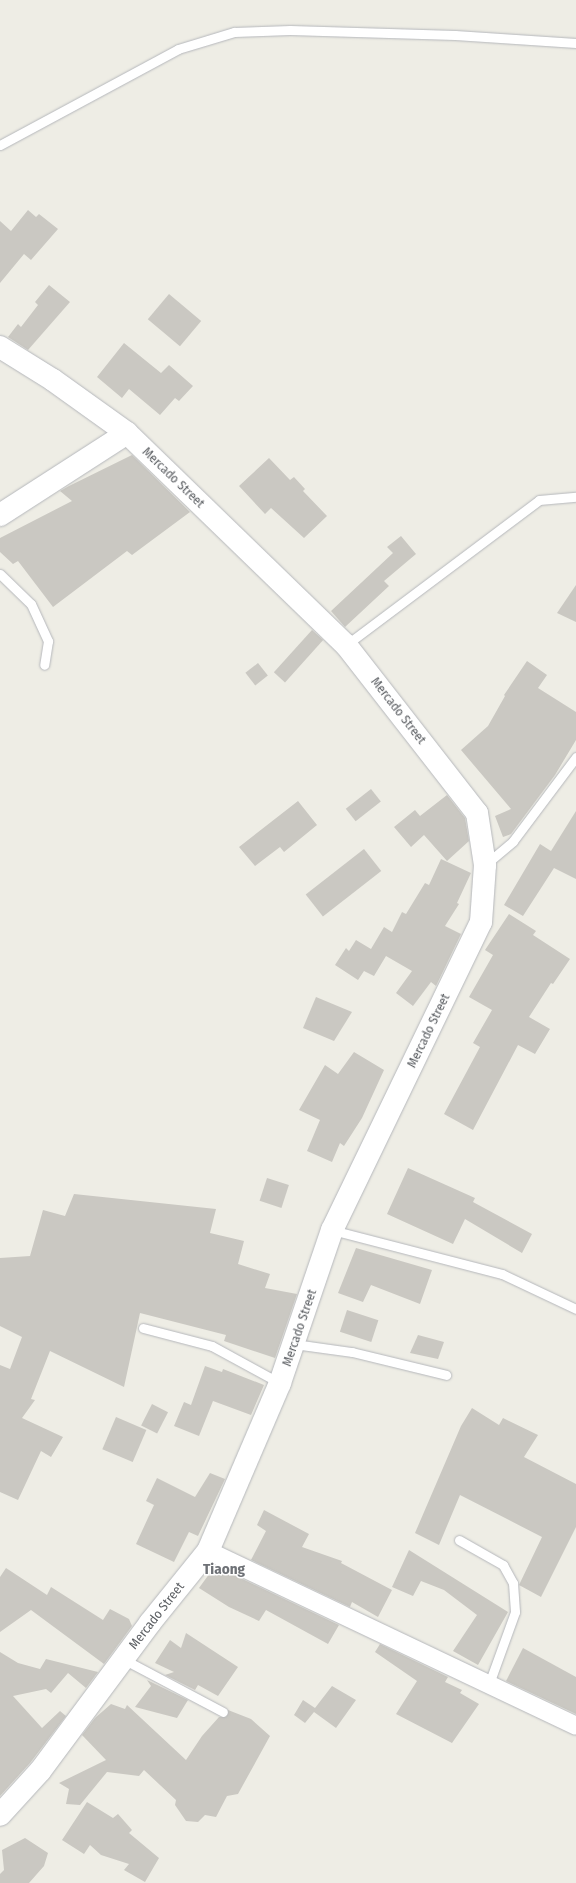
<!DOCTYPE html>
<style>
body{margin:0}
#map{position:relative;width:576px;height:1883px;overflow:hidden;background:#eeede5;font-family:"Fira Sans Condensed",sans-serif}
div>[style]{position:absolute}
.building>*{inset:0;background:#cac8c2;transform-origin:0 0}
.roads{filter:drop-shadow(0 0 1px #b5b7bb) drop-shadow(0 0 1px #b5b7bb)}
.lane>*{height:9px;margin:-4.5px;padding:0 4.5px;transform-origin:4.5px;border-radius:4.5px;background:#fff}
.street>*{height:18px;margin:-9px;padding:0 9px;transform-origin:9px;border-radius:9px;background:#fff}
.secondary>*{height:22px;margin:-11px;padding:0 11px;transform-origin:11px;border-radius:11px;background:#fff}
span{translate:-50% -50%;white-space:nowrap;text-align:center;line-height:1.15;-webkit-text-stroke:3px #fff;paint-order:stroke}
.street-label{font-size:13px;color:#5d6064}
.quarter-label{font-size:15px;color:#6e7176;font-weight:700}
</style>
<div id="map">
<div class="building">
<i style="clip-path:polygon(28px 210px,36px 217px,39px 214px,58px 229px,31px 260px,24px 254px,0 283px,0 221px,11px 231px)"></i>
<i style="clip-path:polygon(49px 285px,70px 302px,28px 350px,8px 337px,18px 324px,21px 327px,38px 305px,35px 302px)"></i>
<i style="left:169px;top:294px;width:42px;height:33px;rotate:40deg"></i>
<i style="clip-path:polygon(124px 343px,161px 373px,169px 365px,193px 386px,179px 401px,175px 398px,160px 415px,129px 389px,122px 398px,97px 377px)"></i>
<i style="clip-path:polygon(132px 455px,190px 512px,132px 555px,127px 551px,53px 607px,18px 561px,13px 564px,0 552px,0 538px,72px 501px,60px 491px,69px 486px)"></i>
<i style="clip-path:polygon(269px 458px,290px 480px,294px 477px,305px 489px,303px 491px,327px 516px,304px 538px,271px 508px,265px 514px,239px 486px)"></i>
<i style="clip-path:polygon(401px 536px,416px 554px,384px 581px,389px 586px,345px 627px,331px 611px,393px 553px,387px 547px)"></i>
<i style="clip-path:polygon(576px 585px,576px 622px,557px 613px)"></i>
<i style="left:312px;top:630px;width:15px;height:57px;rotate:42deg"></i>
<i style="clip-path:polygon(527px 661px,547px 675px,538px 688px,576px 712px,576px 740px,555px 775px,511px 834px,503px 837px,495px 816px,511px 809px,461px 750px,488px 726px,505px 696px,504px 695px)"></i>
<i style="left:258px;top:663px;width:16px;height:16px;rotate:52deg"></i>
<i style="left:371px;top:789px;width:16px;height:32px;rotate:52deg"></i>
<i style="clip-path:polygon(447px 795px,465px 818px,469px 841px,447px 861px,424px 835px,411px 847px,394px 827px,415px 810px,420px 816px)"></i>
<i style="clip-path:polygon(298px 801px,317px 825px,284px 852px,280px 847px,255px 866px,239px 847px)"></i>
<i style="clip-path:polygon(576px 811px,576px 879px,554px 868px,523px 916px,504px 905px,540px 844px,551px 851px)"></i>
<i style="left:364px;top:849px;width:28px;height:74px;rotate:52deg"></i>
<i style="clip-path:polygon(441px 859px,471px 873px,457px 903px,459px 904px,445px 926px,461px 934px,436px 986px,431px 982px,413px 1006px,396px 993px,412px 971px,386px 956px,374px 976px,364px 971px,358px 980px,335px 965px,346px 948px,349px 951px,356px 940px,371px 949px,384px 927px,392px 932px,402px 912px,406px 914px,425px 883px,429px 885px)"></i>
<i style="clip-path:polygon(509px 914px,536px 931px,533px 935px,570px 959px,553px 984px,551px 983px,529px 1017px,550px 1029px,535px 1054px,518px 1045px,473px 1130px,444px 1114px,480px 1047px,473px 1043px,492px 1010px,469px 997px,493px 955px,485px 950px)"></i>
<i style="clip-path:polygon(316px 997px,352px 1012px,334px 1041px,303px 1028px)"></i>
<i style="clip-path:polygon(354px 1052px,384px 1070px,362px 1118px,344px 1146px,340px 1143px,332px 1162px,307px 1151px,320px 1120px,299px 1110px,325px 1065px,338px 1074px)"></i>
<i style="clip-path:polygon(408px 1168px,475px 1198px,473px 1202px,532px 1234px,522px 1253px,465px 1219px,453px 1244px,387px 1214px)"></i>
<i style="left:267px;top:1178px;width:23px;height:24px;rotate:18deg"></i>
<i style="clip-path:polygon(74px 1194px,216px 1209px,210px 1233px,244px 1241px,238px 1264px,270px 1274px,265px 1288px,297px 1294px,275px 1358px,224px 1341px,226px 1335px,140px 1313px,124px 1387px,50px 1351px,31px 1399px,35px 1400px,22px 1418px,63px 1437px,51px 1457px,41px 1451px,18px 1500px,0 1492px,0 1365px,10px 1369px,22px 1337px,0 1326px,0 1258px,30px 1256px,43px 1210px,65px 1216px)"></i>
<i style="clip-path:polygon(356px 1248px,432px 1270px,420px 1304px,371px 1285px,363px 1302px,338px 1293px)"></i>
<i style="left:347px;top:1310px;width:33px;height:23px;rotate:18deg"></i>
<i style="clip-path:polygon(418px 1335px,444px 1342px,438px 1359px,410px 1353px)"></i>
<i style="clip-path:polygon(205px 1366px,222px 1372px,223px 1369px,264px 1385px,251px 1415px,213px 1401px,199px 1436px,174px 1426px,184px 1402px,191px 1405px)"></i>
<i style="left:152px;top:1404px;width:18px;height:24px;rotate:27deg"></i>
<i style="clip-path:polygon(472px 1408px,499px 1425px,503px 1418px,538px 1435px,524px 1457px,576px 1484px,576px 1527px,541px 1597px,519px 1585px,542px 1537px,460px 1495px,439px 1545px,415px 1533px,461px 1426px)"></i>
<i style="left:116px;top:1417px;width:33px;height:35px;rotate:23deg"></i>
<i style="clip-path:polygon(210px 1473px,225px 1479px,198px 1536px,189px 1532px,174px 1562px,136px 1544px,154px 1505px,146px 1501px,157px 1478px,195px 1497px)"></i>
<i style="clip-path:polygon(264px 1510px,309px 1534px,302px 1547px,342px 1561px,341px 1563px,392px 1590px,378px 1617px,352px 1602px,350px 1607px,251px 1560px,266px 1531px,257px 1525px)"></i>
<i style="clip-path:polygon(409px 1550px,508px 1612px,478px 1665px,453px 1651px,477px 1615px,444px 1590px,421px 1581px,413px 1596px,392px 1587px)"></i>
<i style="clip-path:polygon(215px 1566px,339px 1625px,328px 1644px,266px 1610px,259px 1621px,229px 1607px,199px 1588px)"></i>
<i style="clip-path:polygon(6px 1568px,47px 1595px,51px 1587px,103px 1620px,110px 1609px,129px 1619px,132px 1626px,104px 1664px,31px 1610px,0 1632px,0 1577px)"></i>
<i style="clip-path:polygon(186px 1633px,238px 1667px,218px 1696px,198px 1685px,195px 1690px,165px 1675px,174px 1672px,155px 1663px,170px 1640px,181px 1648px)"></i>
<i style="clip-path:polygon(380px 1644px,448px 1677px,445px 1682px,462px 1690px,460px 1693px,479px 1704px,452px 1743px,396px 1714px,417px 1681px,375px 1652px)"></i>
<i style="clip-path:polygon(523px 1648px,576px 1677px,576px 1714px,506px 1681px)"></i>
<i style="clip-path:polygon(0 1652px,18px 1663px,40px 1669px,46px 1659px,98px 1672px,86px 1688px,68px 1673px,51px 1693px,46px 1689px,13px 1696px,42px 1728px,60px 1711px,66px 1716px,30px 1763px,0 1796px)"></i>
<i style="clip-path:polygon(147px 1680px,188px 1700px,177px 1718px,135px 1707px,151px 1686px)"></i>
<i style="clip-path:polygon(332px 1686px,356px 1700px,336px 1728px,314px 1712px,305px 1723px,294px 1715px,303px 1700px,315px 1708px)"></i>
<i style="clip-path:polygon(111px 1704px,125px 1709px,127px 1705px,186px 1760px,202px 1736px,219px 1717px,226px 1717px,228px 1710px,251px 1719px,270px 1736px,238px 1794px,227px 1796px,216px 1817px,205px 1815px,198px 1822px,186px 1821px,175px 1805px,176px 1800px,144px 1770px,139px 1776px,107px 1772px,80px 1805px,66px 1804px,69px 1789px,59px 1783px,106px 1760px,82px 1735px,95px 1718px)"></i>
<i style="clip-path:polygon(87px 1802px,113px 1818px,118px 1814px,132px 1830px,129px 1833px,159px 1858px,145px 1882px,124px 1870px,129px 1864px,101px 1855px,90px 1845px,84px 1854px,62px 1840px)"></i>
<i style="clip-path:polygon(25px 1838px,48px 1853px,44px 1866px,29px 1883px,0 1883px,0 1874px,4px 1870px,2px 1850px)"></i>
</div>
<div class="roads">
<div class="lane">
<i style="left:0;top:145px;width:202px;rotate:-28.3deg"></i>
<i style="left:178px;top:49px;width:59px;rotate:-16.9deg"></i>
<i style="left:234px;top:32px;width:56px;rotate:-2deg"></i>
<i style="left:290px;top:30px;width:165px;rotate:1.7deg"></i>
<i style="left:455px;top:35px;width:121px;rotate:3.8deg"></i>
<i style="left:0;top:574px;width:43px;rotate:44.1deg"></i>
<i style="left:31px;top:604px;width:41px;rotate:65.3deg"></i>
<i style="left:48px;top:641px;width:24px;rotate:99deg"></i>
<i style="left:346px;top:645px;width:241px;rotate:-36.9deg"></i>
<i style="left:539px;top:500px;width:37px;rotate:-5deg"></i>
<i style="left:486px;top:864px;width:35px;rotate:-40deg"></i>
<i style="left:513px;top:841px;width:105px;rotate:-53.1deg"></i>
<i style="left:332px;top:1230px;width:176px;rotate:14.5deg"></i>
<i style="left:502px;top:1274px;width:82px;rotate:25.3deg"></i>
<i style="left:143px;top:1328px;width:71px;rotate:14.6deg"></i>
<i style="left:212px;top:1346px;width:77px;rotate:28.6deg"></i>
<i style="left:294px;top:1344px;width:59px;rotate:7.9deg"></i>
<i style="left:352px;top:1352px;width:97px;rotate:13.7deg"></i>
<i style="left:459px;top:1540px;width:51px;rotate:29.6deg"></i>
<i style="left:503px;top:1565px;width:21px;rotate:61deg"></i>
<i style="left:513px;top:1583px;width:29px;rotate:86deg"></i>
<i style="left:515px;top:1612px;width:77px;rotate:109.9deg"></i>
<i style="left:123px;top:1659px;width:113px;rotate:27.9deg"></i>
</div>
<div class="street">
<i style="left:208px;top:1551px;width:407px;rotate:25.4deg"></i>
</div>
<div class="secondary">
<i style="left:0;top:347px;width:62px;rotate:31.9deg"></i>
<i style="left:53px;top:380px;width:91px;rotate:35.6deg"></i>
<i style="left:127px;top:433px;width:305px;rotate:44.1deg"></i>
<i style="left:346px;top:645px;width:213px;rotate:52.1deg"></i>
<i style="left:477px;top:813px;width:53px;rotate:81.3deg"></i>
<i style="left:485px;top:865px;width:57px;rotate:94deg"></i>
<i style="left:481px;top:922px;width:342px;rotate:115.8deg"></i>
<i style="left:332px;top:1230px;width:162px;rotate:108.8deg"></i>
<i style="left:280px;top:1383px;width:183px;rotate:113.2deg"></i>
<i style="left:208px;top:1551px;width:92px;rotate:128.9deg"></i>
<i style="left:150px;top:1623px;width:184px;rotate:126.6deg"></i>
<i style="left:40px;top:1771px;width:59px;rotate:132.3deg"></i>
<i style="left:0;top:515px;width:151px;rotate:-32.8deg"></i>
</div>
</div>
<div class="street-label">
<span style="left:173px;top:478px;rotate:44deg">Mercado Street</span>
<span style="left:398px;top:711px;rotate:52deg">Mercado Street</span>
<span style="left:429px;top:1031px;rotate:-64deg">Mercado Street</span>
<span style="left:300px;top:1328px;rotate:-71deg">Mercado Street</span>
<span style="left:157px;top:1616px;rotate:-52deg">Mercado Street</span>
</div>
<div class="quarter-label">
<span style="left:224px;top:1570px">Tiaong</span>
</div>
</div>
